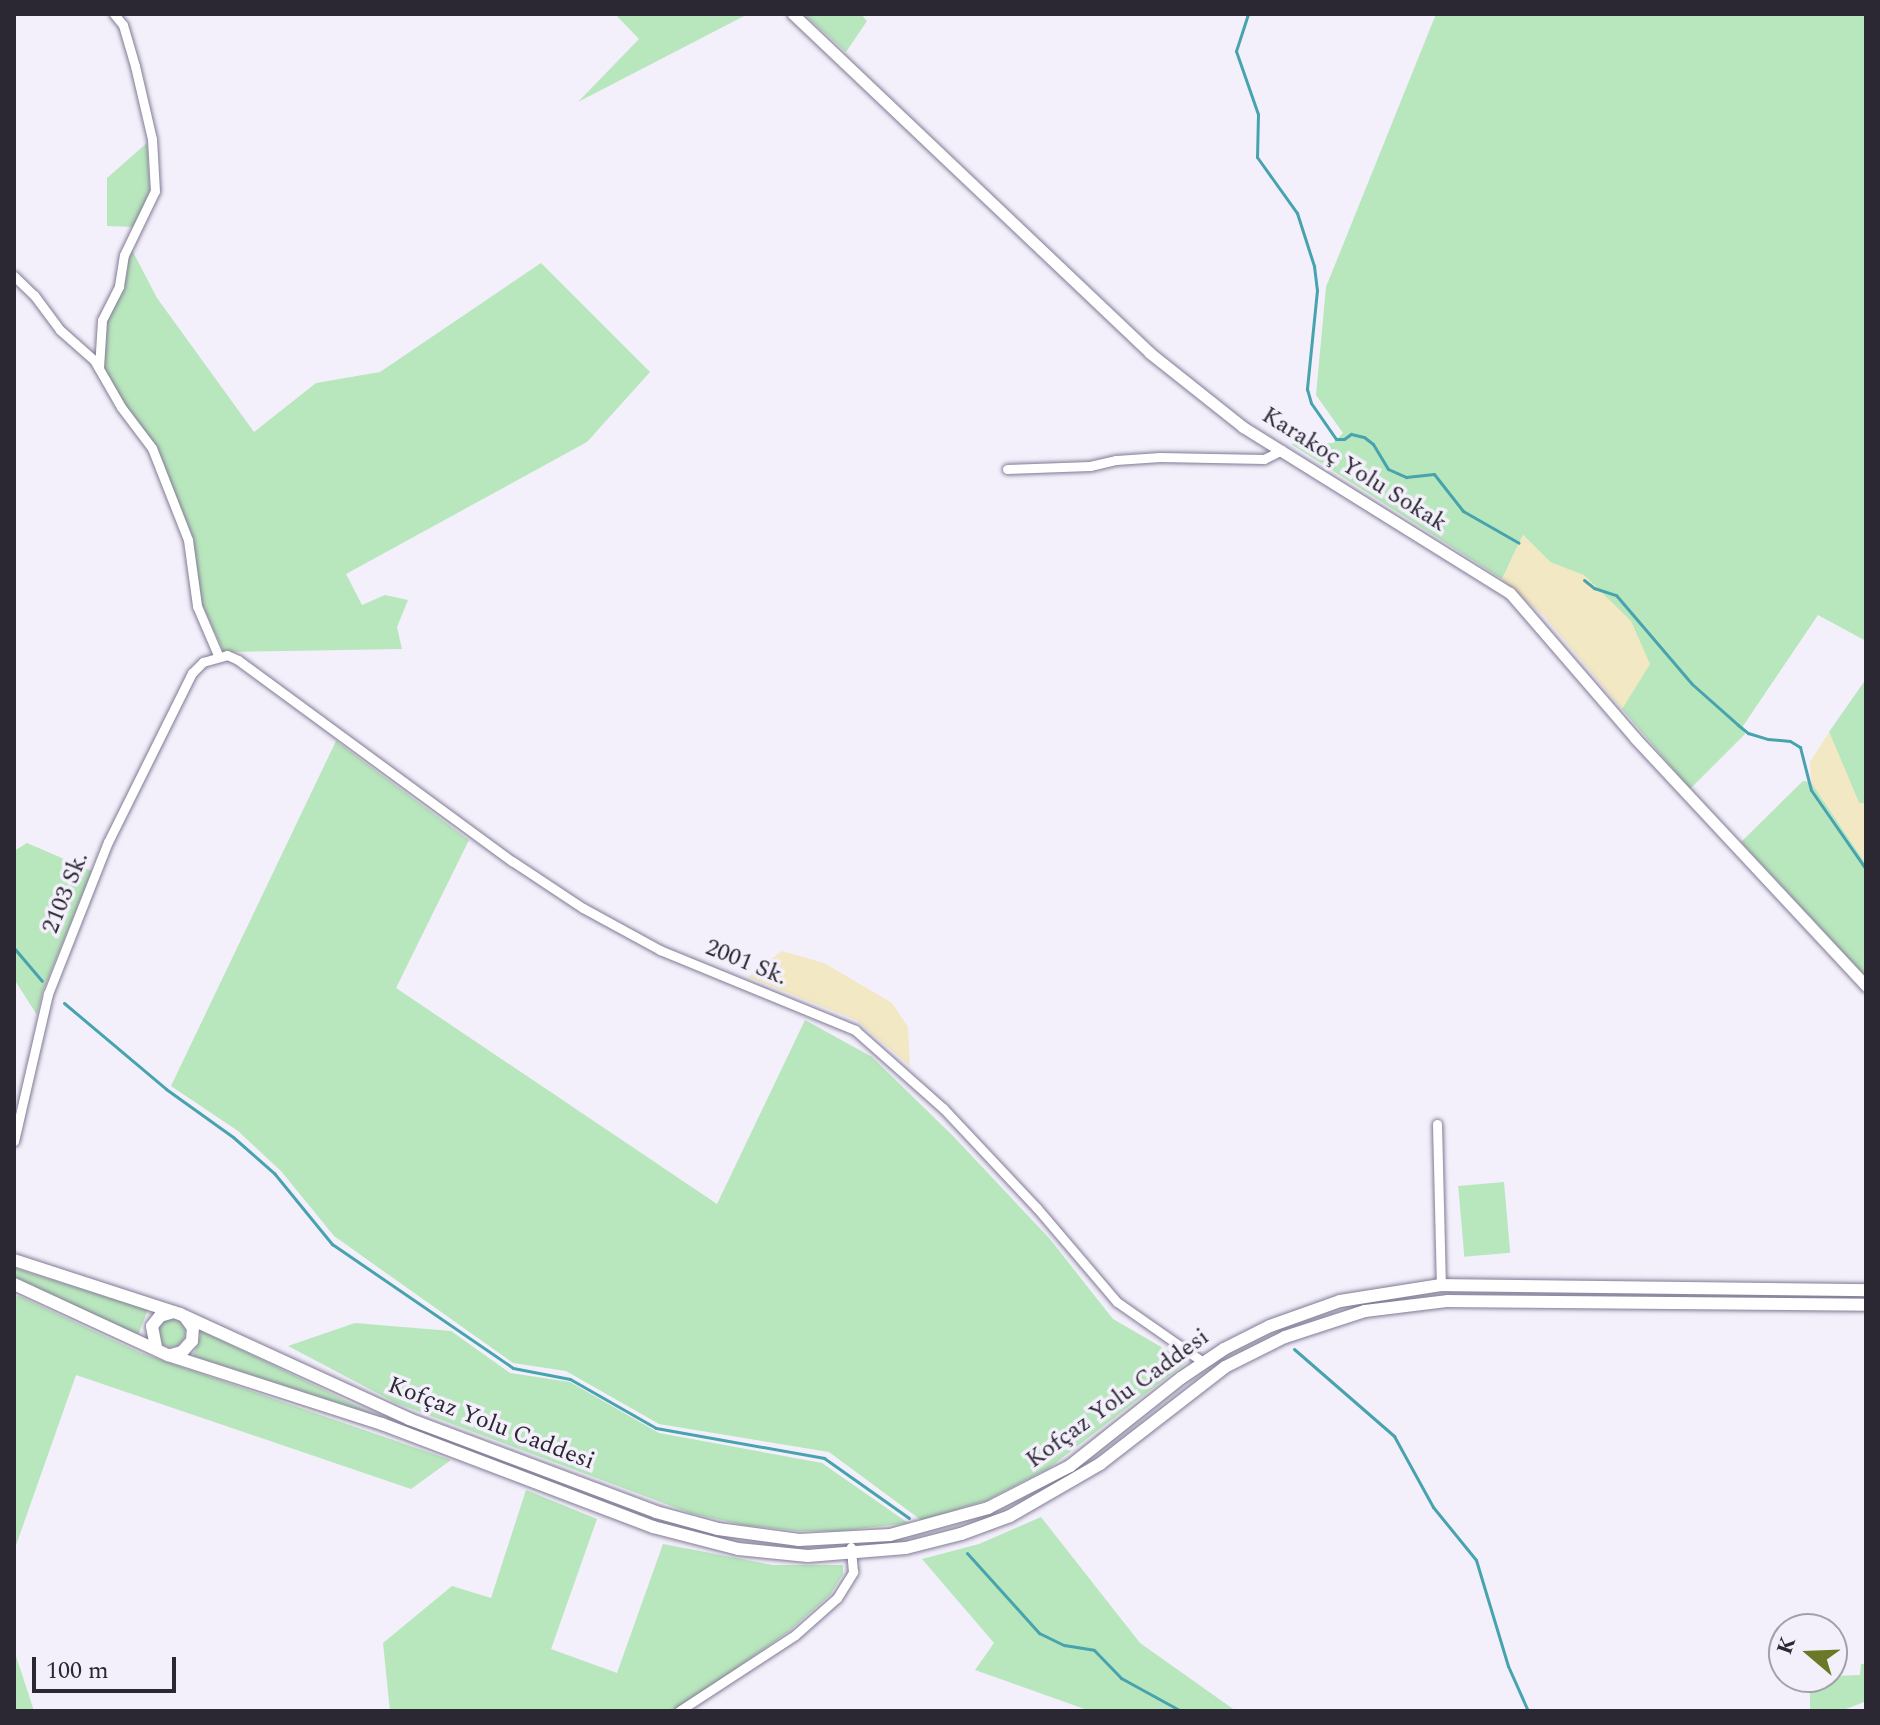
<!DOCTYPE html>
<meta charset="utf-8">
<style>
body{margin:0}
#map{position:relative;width:1880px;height:1725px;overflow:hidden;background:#f3f0fb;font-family:Spectral,serif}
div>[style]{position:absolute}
.green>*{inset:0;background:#b8e6bd;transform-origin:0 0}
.round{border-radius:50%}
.sand>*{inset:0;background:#f2e8c3}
.stream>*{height:3px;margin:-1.5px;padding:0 1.5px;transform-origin:1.5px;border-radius:1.5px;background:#47a3ae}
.roads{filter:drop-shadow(0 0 2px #817a94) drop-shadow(0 0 2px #817a94)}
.minor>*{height:9px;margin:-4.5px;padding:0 4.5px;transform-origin:4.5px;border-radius:4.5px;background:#fff}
.tertiary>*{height:11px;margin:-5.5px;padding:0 5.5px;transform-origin:5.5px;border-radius:5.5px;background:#fff}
.secondary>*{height:12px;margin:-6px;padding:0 6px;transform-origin:6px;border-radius:6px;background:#fff}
span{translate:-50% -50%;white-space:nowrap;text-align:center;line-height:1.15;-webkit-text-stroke:7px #f3f0fb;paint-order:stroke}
.street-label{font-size:24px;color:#2b2833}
.frame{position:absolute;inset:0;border:16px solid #2b2833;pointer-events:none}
.north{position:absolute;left:1768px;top:1613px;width:80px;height:80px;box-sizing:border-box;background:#f3f0fb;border:2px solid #a3a0ab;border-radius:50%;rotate:289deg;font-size:22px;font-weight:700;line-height:32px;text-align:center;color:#2b2833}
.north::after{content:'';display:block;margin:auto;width:28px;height:36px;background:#697927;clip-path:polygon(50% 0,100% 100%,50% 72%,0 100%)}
.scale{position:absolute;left:32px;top:1657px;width:144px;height:36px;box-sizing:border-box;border:4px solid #2b2833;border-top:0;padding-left:10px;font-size:24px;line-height:28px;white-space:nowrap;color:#2b2833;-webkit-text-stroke:6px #f3f0fb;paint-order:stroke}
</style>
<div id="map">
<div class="green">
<i style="clip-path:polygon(615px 14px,748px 14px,578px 102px,639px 39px)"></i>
<i style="clip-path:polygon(804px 14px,861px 14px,867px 21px,846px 52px)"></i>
<i style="clip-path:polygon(1436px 14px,1864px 14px,1866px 641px,1818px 615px,1743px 726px,1745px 734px,1690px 789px,1622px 709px,1649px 664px,1584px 576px,1550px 562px,1523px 535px,1502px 579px,1291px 444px,1333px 443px,1343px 433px,1316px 395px,1326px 287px)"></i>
<i style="clip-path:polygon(147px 143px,150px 190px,135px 227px,107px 226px,107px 178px)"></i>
<i style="clip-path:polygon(131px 248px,157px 298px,254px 432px,316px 383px,380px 372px,541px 263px,650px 372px,587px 442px,346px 574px,362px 605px,385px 595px,408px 600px,397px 627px,402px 649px,224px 652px,202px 604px,193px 538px,156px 446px,122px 403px,102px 367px,105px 321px)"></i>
<i style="clip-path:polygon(1866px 679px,1866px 803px,1859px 803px,1829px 732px)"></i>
<i style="clip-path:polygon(336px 741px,469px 840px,396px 988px,717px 1204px,805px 1020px,872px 1057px,952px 1135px,1049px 1238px,1113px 1319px,1187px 1362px,1049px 1468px,985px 1501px,921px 1520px,829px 1452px,659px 1424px,566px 1371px,513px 1363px,334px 1236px,281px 1171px,238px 1131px,171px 1086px)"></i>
<i style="clip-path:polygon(1803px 781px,1811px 782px,1866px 864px,1866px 977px,1741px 842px)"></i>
<i style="clip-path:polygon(27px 843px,92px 871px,42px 993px,37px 1015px,14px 979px,14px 851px)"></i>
<i style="left:1504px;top:1182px;width:71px;height:46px;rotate:85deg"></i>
<i style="clip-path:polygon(14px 1268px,148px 1310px,138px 1335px,14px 1277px)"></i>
<i style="clip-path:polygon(19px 1296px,141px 1353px,451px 1460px,411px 1489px,76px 1375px,14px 1551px,14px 1297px)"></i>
<i class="round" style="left:157px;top:1319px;width:28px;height:28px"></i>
<i style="clip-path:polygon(355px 1323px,451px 1331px,510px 1373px,570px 1382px,659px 1433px,822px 1463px,908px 1523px,840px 1531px,797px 1531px,743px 1525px,690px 1513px,396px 1403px,288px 1346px)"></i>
<i style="clip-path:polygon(202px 1331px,376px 1415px,193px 1356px)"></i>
<i style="clip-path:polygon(526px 1490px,597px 1519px,551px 1649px,617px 1673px,663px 1544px,773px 1565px,843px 1565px,843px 1574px,830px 1595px,788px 1632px,675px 1711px,390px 1711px,383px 1643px,452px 1586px,491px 1598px)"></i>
<i style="clip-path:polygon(1041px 1517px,1140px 1643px,1236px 1711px,1090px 1711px,975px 1670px,994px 1643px,922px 1559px,979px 1544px)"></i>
<i style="clip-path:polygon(14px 1650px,34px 1711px,14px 1711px)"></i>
<i style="clip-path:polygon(1861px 1664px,1866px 1664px,1864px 1702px,1841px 1711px,1810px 1711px,1810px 1677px,1860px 1675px)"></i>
</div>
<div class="sand">
<i style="clip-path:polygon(1523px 535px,1550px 562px,1584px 575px,1631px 621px,1650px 664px,1622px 709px,1544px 616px,1502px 579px)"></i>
<i style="clip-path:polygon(1829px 732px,1859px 803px,1866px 803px,1866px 864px,1811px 782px,1810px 762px)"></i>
<i style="clip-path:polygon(782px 951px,824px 963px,892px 1003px,908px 1027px,910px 1066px,856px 1020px,748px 977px)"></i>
</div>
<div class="stream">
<i style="left:1248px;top:14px;width:39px;rotate:108deg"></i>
<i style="left:1236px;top:51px;width:67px;rotate:70.8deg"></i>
<i style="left:1258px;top:114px;width:43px;rotate:91.3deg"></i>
<i style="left:1257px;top:157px;width:69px;rotate:54.5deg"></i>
<i style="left:1297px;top:213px;width:56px;rotate:72.2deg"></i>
<i style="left:1314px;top:266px;width:24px;rotate:83deg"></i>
<i style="left:1317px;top:290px;width:100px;rotate:95.8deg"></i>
<i style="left:1307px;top:389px;width:15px;rotate:74deg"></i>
<i style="left:1311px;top:403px;width:44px;rotate:55.2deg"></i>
<i style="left:1336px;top:439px;width:8px"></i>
<i style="left:1344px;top:439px;width:9px;rotate:-36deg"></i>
<i style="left:1351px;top:434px;width:13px;rotate:13deg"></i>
<i style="left:1364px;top:437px;width:11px;rotate:38deg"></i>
<i style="left:1373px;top:444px;width:29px;rotate:59deg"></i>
<i style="left:1388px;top:469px;width:20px;rotate:24deg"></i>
<i style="left:1406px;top:477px;width:28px;rotate:-6deg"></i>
<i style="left:1434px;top:474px;width:47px;rotate:51.9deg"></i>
<i style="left:1463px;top:511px;width:64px;rotate:29.7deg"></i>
<i style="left:1584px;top:580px;width:13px;rotate:39deg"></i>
<i style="left:1594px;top:588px;width:23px;rotate:18deg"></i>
<i style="left:1616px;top:595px;width:117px;rotate:49.5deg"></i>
<i style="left:1692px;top:684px;width:62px;rotate:41.7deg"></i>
<i style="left:1738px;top:725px;width:13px;rotate:39deg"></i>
<i style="left:1748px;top:733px;width:21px;rotate:17deg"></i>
<i style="left:1768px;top:739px;width:22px;rotate:5deg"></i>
<i style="left:1790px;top:741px;width:12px;rotate:31deg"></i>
<i style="left:1800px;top:747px;width:44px;rotate:75.7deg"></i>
<i style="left:1811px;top:790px;width:96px;rotate:55.2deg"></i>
<i style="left:14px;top:948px;width:43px;rotate:49.7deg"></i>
<i style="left:64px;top:1003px;width:133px;rotate:40.1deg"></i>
<i style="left:166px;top:1089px;width:82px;rotate:35.6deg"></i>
<i style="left:233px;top:1137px;width:55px;rotate:41.3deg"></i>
<i style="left:274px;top:1173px;width:92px;rotate:50.8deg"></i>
<i style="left:332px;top:1244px;width:219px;rotate:34.4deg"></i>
<i style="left:513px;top:1368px;width:58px;rotate:10.9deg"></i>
<i style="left:570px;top:1379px;width:99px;rotate:29.7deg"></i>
<i style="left:656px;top:1428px;width:171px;rotate:10.1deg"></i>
<i style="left:824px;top:1458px;width:104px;rotate:35.2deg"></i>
<i style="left:1294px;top:1349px;width:133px;rotate:41deg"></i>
<i style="left:1394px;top:1436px;width:81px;rotate:61.2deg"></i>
<i style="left:1433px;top:1507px;width:68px;rotate:50.9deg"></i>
<i style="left:1476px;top:1560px;width:111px;rotate:73.2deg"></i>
<i style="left:1508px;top:1666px;width:49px;rotate:66deg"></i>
<i style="left:967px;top:1553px;width:108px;rotate:48deg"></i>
<i style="left:1039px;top:1633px;width:28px;rotate:26deg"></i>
<i style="left:1064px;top:1645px;width:30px;rotate:9deg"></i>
<i style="left:1094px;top:1650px;width:39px;rotate:46deg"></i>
<i style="left:1121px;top:1678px;width:68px;rotate:28.8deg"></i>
</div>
<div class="roads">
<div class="minor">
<i style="left:14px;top:276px;width:28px;rotate:44deg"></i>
<i style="left:34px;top:295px;width:44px;rotate:53.4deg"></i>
<i style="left:60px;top:330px;width:45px;rotate:41.4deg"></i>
<i style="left:94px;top:360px;width:54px;rotate:60.1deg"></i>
<i style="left:121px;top:407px;width:51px;rotate:52.9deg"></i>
<i style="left:152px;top:448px;width:99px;rotate:68.6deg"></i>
<i style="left:188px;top:540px;width:67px;rotate:82.2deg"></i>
<i style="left:197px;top:606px;width:53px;rotate:66.8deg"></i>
<i style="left:99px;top:368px;width:48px;rotate:-86.4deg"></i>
<i style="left:102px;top:320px;width:38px;rotate:-63deg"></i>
<i style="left:119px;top:286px;width:31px;rotate:-81deg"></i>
<i style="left:124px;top:255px;width:71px;rotate:-64.2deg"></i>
<i style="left:155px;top:191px;width:52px;rotate:-93.3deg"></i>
<i style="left:152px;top:139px;width:75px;rotate:-103.1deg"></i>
<i style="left:135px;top:66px;width:43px;rotate:-106.3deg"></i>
<i style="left:123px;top:25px;width:14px;rotate:-129deg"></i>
<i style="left:1007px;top:469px;width:83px;rotate:-2.1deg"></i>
<i style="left:1090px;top:466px;width:27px;rotate:-13deg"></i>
<i style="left:1116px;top:460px;width:44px;rotate:-3.9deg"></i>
<i style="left:1160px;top:457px;width:104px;rotate:1.1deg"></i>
<i style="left:1264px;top:459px;width:20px;rotate:-27deg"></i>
<i style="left:1437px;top:1124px;width:161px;rotate:88.6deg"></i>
<i style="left:14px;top:1141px;width:151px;rotate:-77deg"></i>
<i style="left:48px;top:994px;width:163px;rotate:-68.5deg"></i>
<i style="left:108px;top:842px;width:189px;rotate:-63.6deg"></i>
<i style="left:192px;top:673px;width:16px;rotate:-45deg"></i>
<i style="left:203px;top:662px;width:25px;rotate:-16deg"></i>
<i style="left:227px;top:655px;width:12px;rotate:24deg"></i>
<i style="left:238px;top:660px;width:340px;rotate:36.3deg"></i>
<i style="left:512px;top:861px;width:85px;rotate:33.5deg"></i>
<i style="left:583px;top:908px;width:88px;rotate:28.6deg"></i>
<i style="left:660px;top:950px;width:211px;rotate:22.3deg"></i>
<i style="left:855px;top:1030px;width:118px;rotate:41.6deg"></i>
<i style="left:943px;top:1108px;width:137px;rotate:46.8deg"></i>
<i style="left:1037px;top:1208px;width:123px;rotate:49.6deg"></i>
<i style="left:1117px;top:1302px;width:105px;rotate:34.9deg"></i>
<i style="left:679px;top:1711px;width:139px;rotate:-33.2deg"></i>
<i style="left:795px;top:1635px;width:56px;rotate:-41.4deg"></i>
<i style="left:837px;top:1598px;width:31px;rotate:-58deg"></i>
<i style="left:853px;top:1572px;width:25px;rotate:-95deg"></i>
</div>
<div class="tertiary">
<i style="left:793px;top:14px;width:492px;rotate:43.5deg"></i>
<i style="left:1150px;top:353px;width:119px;rotate:38.5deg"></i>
<i style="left:1243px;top:427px;width:314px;rotate:31.9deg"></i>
<i style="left:1510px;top:593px;width:191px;rotate:49.2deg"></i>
<i style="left:1635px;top:738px;width:339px;rotate:47deg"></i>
</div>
<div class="secondary">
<i style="left:14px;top:1260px;width:175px;rotate:18deg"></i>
<i style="left:180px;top:1314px;width:252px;rotate:24.6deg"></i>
<i style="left:409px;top:1419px;width:264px;rotate:20.6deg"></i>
<i style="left:656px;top:1512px;width:64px;rotate:15.3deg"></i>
<i style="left:718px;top:1529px;width:82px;rotate:7.7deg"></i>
<i style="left:799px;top:1540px;width:91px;rotate:-3.1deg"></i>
<i style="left:890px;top:1535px;width:102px;rotate:-15.4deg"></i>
<i style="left:988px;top:1508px;width:92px;rotate:-27.1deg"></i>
<i style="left:1070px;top:1466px;width:142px;rotate:-38.4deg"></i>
<i style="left:1181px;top:1378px;width:52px;rotate:-34deg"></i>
<i style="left:1224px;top:1349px;width:51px;rotate:-26.6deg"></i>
<i style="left:1270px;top:1326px;width:74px;rotate:-19.7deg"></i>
<i style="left:1340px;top:1301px;width:102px;rotate:-9deg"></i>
<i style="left:1441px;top:1285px;width:425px;rotate:0.7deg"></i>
<i style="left:14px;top:1284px;width:170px;rotate:24.8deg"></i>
<i style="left:168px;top:1355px;width:225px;rotate:17.9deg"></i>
<i style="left:382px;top:1424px;width:290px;rotate:20.8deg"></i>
<i style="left:653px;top:1527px;width:88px;rotate:14.5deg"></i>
<i style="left:738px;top:1549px;width:70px;rotate:5.7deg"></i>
<i style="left:808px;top:1556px;width:98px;rotate:-4.7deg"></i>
<i style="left:906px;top:1548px;width:57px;rotate:-14.3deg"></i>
<i style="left:961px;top:1534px;width:52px;rotate:-20.2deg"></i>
<i style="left:1010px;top:1516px;width:104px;rotate:-30deg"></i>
<i style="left:1100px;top:1464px;width:158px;rotate:-37.8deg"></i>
<i style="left:1225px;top:1367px;width:67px;rotate:-26.6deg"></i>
<i style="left:1285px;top:1337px;width:84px;rotate:-18deg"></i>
<i style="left:1365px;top:1311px;width:84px;rotate:-6.9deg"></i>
<i style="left:1448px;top:1301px;width:418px;rotate:0.5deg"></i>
<i style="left:156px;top:1347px;width:21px;rotate:-101deg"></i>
<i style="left:152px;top:1326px;width:13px;rotate:-51deg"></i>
<i style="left:160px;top:1316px;width:14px;rotate:-17deg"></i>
<i style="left:171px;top:1355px;width:11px;rotate:-15deg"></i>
<i style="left:182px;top:1352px;width:15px;rotate:-48deg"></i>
<i style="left:192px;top:1341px;width:13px;rotate:-86deg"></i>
<i style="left:193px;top:1328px;width:14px;rotate:-126deg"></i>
</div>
</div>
<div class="street-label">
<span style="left:1354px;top:470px;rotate:32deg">Karakoç Yolu Sokak</span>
<span style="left:66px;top:893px;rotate:-68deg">2103 Sk.</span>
<span style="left:746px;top:963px;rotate:22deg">2001 Sk.</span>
<span style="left:1118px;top:1399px;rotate:-36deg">Kofçaz Yolu Caddesi</span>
<span style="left:491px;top:1424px;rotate:21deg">Kofçaz Yolu Caddesi</span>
</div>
<div class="frame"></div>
<div class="north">K</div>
<div class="scale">100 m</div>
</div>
